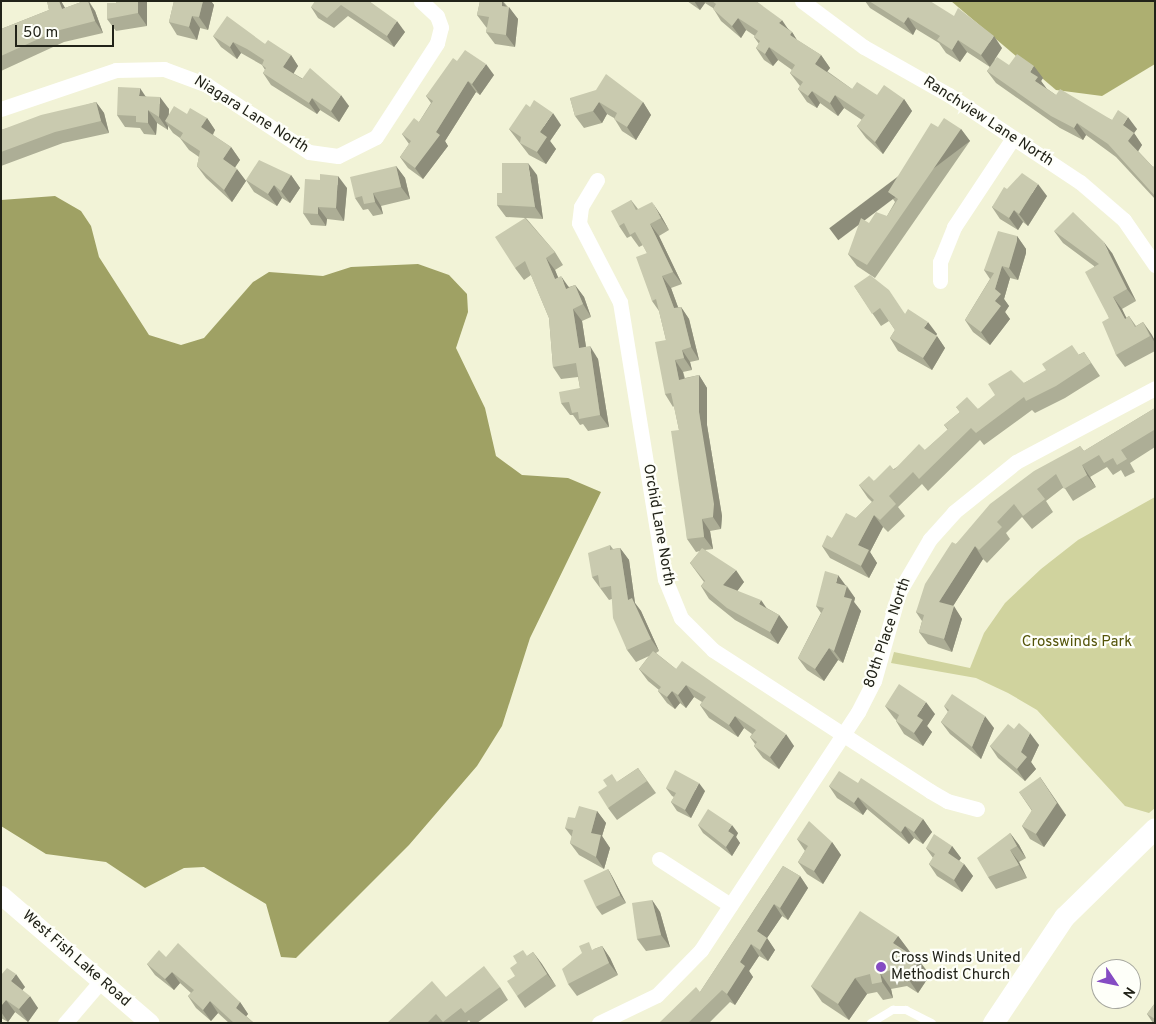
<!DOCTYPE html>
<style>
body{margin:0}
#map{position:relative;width:1156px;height:1024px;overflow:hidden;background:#f2f3d7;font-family:Overpass,sans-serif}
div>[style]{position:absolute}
.green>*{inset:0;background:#d0d39e}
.forest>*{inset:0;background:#adaf71}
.water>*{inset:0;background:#9fa164}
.service>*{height:8px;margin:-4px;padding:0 4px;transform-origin:4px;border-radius:4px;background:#fff}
.minor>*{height:15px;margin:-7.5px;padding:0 7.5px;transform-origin:7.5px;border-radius:7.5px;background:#fff}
.tertiary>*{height:19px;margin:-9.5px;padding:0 9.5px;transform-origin:9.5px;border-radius:9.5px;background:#fff}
.secondary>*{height:21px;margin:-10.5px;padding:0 10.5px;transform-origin:10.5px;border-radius:10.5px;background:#fff}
.wall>*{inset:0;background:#adae96}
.shaded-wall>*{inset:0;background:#8d8d7a;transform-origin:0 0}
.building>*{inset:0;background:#c9caaf;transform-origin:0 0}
.dots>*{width:14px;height:14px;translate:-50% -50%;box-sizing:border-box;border:2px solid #fefff9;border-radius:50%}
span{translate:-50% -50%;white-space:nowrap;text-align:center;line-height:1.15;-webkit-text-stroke:4.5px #fefff9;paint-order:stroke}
.street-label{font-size:15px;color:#222319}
.park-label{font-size:15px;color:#545409}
.poi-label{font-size:15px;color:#222319}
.left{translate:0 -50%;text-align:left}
.frame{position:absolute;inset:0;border:2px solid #222319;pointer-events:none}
.north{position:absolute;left:1091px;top:959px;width:50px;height:50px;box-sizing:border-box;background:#fefff9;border:1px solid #a6a79f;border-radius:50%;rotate:124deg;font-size:14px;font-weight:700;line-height:20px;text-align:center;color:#222319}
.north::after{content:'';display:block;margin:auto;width:18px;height:22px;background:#854cc3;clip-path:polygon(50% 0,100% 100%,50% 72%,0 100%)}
.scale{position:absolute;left:15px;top:25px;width:99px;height:22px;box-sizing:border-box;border:2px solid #222319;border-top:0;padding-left:6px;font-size:15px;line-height:18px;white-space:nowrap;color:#222319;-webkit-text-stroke:4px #fefff9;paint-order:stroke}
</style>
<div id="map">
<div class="green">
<i style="clip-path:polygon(1155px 497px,1155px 808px,1149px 813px,1125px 806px,1037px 710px,1008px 693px,976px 678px,891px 663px,894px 652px,970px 668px,984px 633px,1005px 603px,1041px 569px,1078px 540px)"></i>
</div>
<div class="forest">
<i style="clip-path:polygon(951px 1px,1155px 1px,1155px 64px,1102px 96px,1056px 90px)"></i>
</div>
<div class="water">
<i style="clip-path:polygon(55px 196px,81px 211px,91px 226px,99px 257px,149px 335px,181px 345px,204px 338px,253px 282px,269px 272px,323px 276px,351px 267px,418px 264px,449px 275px,467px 294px,468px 312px,456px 348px,485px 408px,496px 456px,522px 475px,568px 478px,601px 492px,530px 638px,502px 726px,477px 766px,409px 845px,296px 958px,281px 957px,266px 904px,204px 867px,184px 868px,145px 888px,106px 862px,46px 854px,1px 826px,1px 200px)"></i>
</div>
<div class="service">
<i style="left:871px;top:1023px;width:26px;rotate:-31deg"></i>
<i style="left:893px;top:1010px;width:13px"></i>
<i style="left:906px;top:1010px;width:29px;rotate:27deg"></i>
</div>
<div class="minor">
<i style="left:802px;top:1px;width:77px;rotate:36.6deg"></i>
<i style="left:864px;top:47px;width:98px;rotate:29.5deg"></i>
<i style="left:949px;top:95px;width:157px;rotate:33.6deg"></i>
<i style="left:1080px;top:182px;width:58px;rotate:40.8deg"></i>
<i style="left:1124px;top:220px;width:55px;rotate:55.4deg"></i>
<i style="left:1px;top:109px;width:121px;rotate:-18.7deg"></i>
<i style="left:116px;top:70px;width:48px;rotate:-1.2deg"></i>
<i style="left:164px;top:69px;width:46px;rotate:20.4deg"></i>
<i style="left:207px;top:85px;width:122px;rotate:33.3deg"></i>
<i style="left:309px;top:152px;width:29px;rotate:8deg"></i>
<i style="left:338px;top:156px;width:42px;rotate:-26.6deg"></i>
<i style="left:376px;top:137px;width:112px;rotate:-57deg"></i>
<i style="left:437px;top:43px;width:16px;rotate:-76deg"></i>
<i style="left:441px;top:27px;width:12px;rotate:-110deg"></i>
<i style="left:437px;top:16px;width:22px;rotate:-137deg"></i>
<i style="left:597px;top:180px;width:31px;rotate:121deg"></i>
<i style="left:581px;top:207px;width:16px;rotate:97deg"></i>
<i style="left:579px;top:223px;width:89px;rotate:62.6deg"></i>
<i style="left:620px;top:302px;width:281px;rotate:80.8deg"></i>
<i style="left:665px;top:579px;width:42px;rotate:67.7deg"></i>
<i style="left:681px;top:618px;width:45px;rotate:45deg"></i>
<i style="left:713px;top:650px;width:259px;rotate:33deg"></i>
<i style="left:930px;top:791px;width:20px;rotate:30deg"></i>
<i style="left:947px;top:801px;width:31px;rotate:15deg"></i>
<i style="left:940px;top:281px;width:19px;rotate:-90deg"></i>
<i style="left:940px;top:262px;width:38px;rotate:-68deg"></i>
<i style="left:954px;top:227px;width:107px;rotate:-56.5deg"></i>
<i style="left:659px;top:859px;width:85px;rotate:32.9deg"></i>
<i style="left:65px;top:1023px;width:55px;rotate:-49.4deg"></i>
<i style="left:599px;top:1023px;width:64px;rotate:-25.8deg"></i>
<i style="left:657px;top:995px;width:63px;rotate:-45.6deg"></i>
<i style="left:701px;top:950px;width:285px;rotate:-56.6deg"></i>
<i style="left:858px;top:712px;width:35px;rotate:-63deg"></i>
<i style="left:874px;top:681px;width:92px;rotate:-74.3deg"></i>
<i style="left:899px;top:592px;width:61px;rotate:-59.7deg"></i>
<i style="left:930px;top:539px;width:36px;rotate:-48deg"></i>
<i style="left:954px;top:512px;width:80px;rotate:-38.9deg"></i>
<i style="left:1016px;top:462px;width:157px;rotate:-28deg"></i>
</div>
<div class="tertiary">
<i style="left:1px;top:895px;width:196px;rotate:40.7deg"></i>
</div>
<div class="secondary">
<i style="left:993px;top:1023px;width:128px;rotate:-56.2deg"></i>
<i style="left:1064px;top:917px;width:127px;rotate:-44.4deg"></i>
</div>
<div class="wall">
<i style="clip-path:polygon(47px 1px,61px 1px,65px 8px,84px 1px,89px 1px,95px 11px,103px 33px,64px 42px,1px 71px,1px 29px,49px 10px)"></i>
<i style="clip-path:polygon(116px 1px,147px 1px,147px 26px,116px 31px,107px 19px,116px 3px)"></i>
<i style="clip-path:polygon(174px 1px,211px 1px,214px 5px,208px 30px,200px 28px,197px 40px,177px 35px,169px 22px)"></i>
<i style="clip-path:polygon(369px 1px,405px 32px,394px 47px,348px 16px,334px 28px,318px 18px,311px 7px)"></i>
<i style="clip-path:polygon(480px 1px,503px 1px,518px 19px,515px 47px,495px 44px,486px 32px,487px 28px,486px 27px,477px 15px)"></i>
<i style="clip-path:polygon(687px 1px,756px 1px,792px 32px,797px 40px,821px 55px,830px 68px,827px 71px,852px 89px,877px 95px,904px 99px,912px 111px,883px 154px,866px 138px,857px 126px,862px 120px,844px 108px,838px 116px,820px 103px,817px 108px,807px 102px,798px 89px,800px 86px,790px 73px,792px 70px,778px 60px,773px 66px,764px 60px,756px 48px,759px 44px,754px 37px,755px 36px,746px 30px,741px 38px,721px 21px,713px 8px,705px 3px,700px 10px)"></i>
<i style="clip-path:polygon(865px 1px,898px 1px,1002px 48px,994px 60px,1043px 78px,1041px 81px,1046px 88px,1056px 95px,1112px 120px,1137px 129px,1134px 133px,1142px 145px,1138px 151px,1153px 167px,1155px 166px,1155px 199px,1116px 157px,1086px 135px,1083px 140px,1060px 128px,996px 83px,987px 71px,990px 67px,967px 52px,960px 62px,946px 53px,939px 43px,916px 29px,913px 35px,870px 8px)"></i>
<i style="clip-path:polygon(213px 36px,265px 44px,291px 55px,298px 66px,293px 73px,349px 106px,339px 122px,320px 110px,317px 114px,271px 85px,263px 73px,265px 70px,262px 65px,241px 53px,237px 59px,221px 47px)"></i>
<i style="clip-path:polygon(457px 61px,494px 75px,480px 95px,476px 92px,445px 141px,448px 146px,423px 179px,408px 168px,400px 157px,409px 144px,402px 134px,419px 122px,431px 103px,426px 96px)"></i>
<i style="clip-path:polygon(145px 96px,169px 109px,169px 115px,187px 114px,207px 118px,215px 130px,213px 135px,231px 147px,240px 160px,235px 167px,246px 181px,232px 202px,206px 178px,197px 166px,199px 157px,189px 150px,180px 138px,173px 133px,168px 126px,168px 130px,157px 123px,156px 135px,144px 134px,140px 128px,125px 127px,117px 115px)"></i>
<i style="clip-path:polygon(570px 98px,643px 102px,651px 115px,636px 140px,622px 131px,614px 118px,607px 114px,602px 123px,584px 128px,575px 116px)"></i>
<i style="clip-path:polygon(96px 102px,104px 113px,109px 133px,63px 143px,1px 166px,1px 130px)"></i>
<i style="clip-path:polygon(561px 125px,550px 141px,556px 149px,546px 164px,529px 155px,509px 129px)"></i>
<i style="clip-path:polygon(938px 127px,961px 129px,970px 141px,875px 278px,857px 266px,848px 254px,887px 216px,895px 202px,888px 192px)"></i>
<i style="clip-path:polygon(396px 166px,405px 178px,410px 199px,381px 206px,383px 214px,373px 216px,368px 209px,363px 210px,355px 198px)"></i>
<i style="clip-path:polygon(291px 175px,300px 188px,290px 203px,282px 198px,277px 206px,254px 192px,246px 180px)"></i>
<i style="clip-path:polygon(537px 175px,543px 219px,526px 218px,555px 252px,563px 265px,555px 270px,558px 278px,569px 287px,575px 285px,584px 297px,591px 317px,582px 321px,586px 347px,598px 359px,609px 427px,588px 431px,583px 424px,580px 425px,573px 415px,570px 415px,561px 403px,580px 388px,578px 377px,561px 379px,553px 367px,549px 318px,531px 275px,524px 280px,515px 268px,525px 218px,506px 217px,497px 205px,502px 193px)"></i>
<i style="clip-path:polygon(320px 180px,347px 188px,344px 221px,327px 219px,326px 226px,311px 225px,303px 213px)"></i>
<i style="clip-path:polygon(1007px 189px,1047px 196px,1028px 226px,1023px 222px,1018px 230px,1000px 219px,992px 207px)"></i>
<i style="clip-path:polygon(631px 200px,638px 209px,660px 214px,669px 230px,659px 236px,682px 284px,671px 288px,678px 307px,681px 307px,689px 319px,699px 360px,690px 362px,692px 370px,683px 372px,685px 378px,699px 375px,707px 388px,707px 425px,722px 516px,721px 529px,710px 531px,713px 549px,705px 550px,744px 582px,737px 591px,779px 615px,788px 627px,778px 644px,735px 620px,709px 599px,701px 586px,704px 582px,690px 563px,700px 551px,696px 552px,687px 539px,679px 430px,674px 406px,673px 407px,665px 394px,666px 340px,659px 311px,652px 301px,647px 253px,643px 245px,639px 247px,631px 236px,627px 238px,619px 226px)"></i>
<i style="clip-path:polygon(1054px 231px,1112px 253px,1136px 301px,1122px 309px,1126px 318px,1129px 316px,1136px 326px,1143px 322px,1155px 341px,1155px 351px,1125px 367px,1116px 355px,1109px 318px,1094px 266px,1063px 243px)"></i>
<i style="clip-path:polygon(1017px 236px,1026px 249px,1026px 253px,1018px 280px,1010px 278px,1004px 299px,1009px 306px,1005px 312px,1010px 319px,990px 345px,973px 332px,965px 320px,990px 279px,984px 270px)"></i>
<i style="clip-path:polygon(854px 286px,905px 314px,937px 334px,936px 335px,945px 348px,932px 370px,898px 351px,890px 338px,895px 330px,889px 321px,881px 326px)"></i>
<i style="clip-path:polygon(1084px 352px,1100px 376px,1065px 398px,1035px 413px,1032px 410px,984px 445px,980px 440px,928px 491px,922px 484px,898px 507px,905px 516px,888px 532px,883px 527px,870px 552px,877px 563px,869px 578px,830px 558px,822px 546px,832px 538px,856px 518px,872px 502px,868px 498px,859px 485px,874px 481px,925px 450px,948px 430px,944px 425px,960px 412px,956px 407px,978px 409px,1024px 383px)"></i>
<i style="clip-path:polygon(1155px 408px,1155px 447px,1130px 463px,1135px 472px,1125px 477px,1121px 470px,1113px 475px,1107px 467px,1090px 477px,1096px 487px,1073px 501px,1064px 487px,1046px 501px,1053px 512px,1032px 529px,1022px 517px,1006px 533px,1010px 539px,987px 563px,983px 559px,953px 606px,962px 619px,952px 652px,928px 644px,919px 632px,922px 621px,916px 612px,956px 544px,1080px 446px,1084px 451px)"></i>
<i style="clip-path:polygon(610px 545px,613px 549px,620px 548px,629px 560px,635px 603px,641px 611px,659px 651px,656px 653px,676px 669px,794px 746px,779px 769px,763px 758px,754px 746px,755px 744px,750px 737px,752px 734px,744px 728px,738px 737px,709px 718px,700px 705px,702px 702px,694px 697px,686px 708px,680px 703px,675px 709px,667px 703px,658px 691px,659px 690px,648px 681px,639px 669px,649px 656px,636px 662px,627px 650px,612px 599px,609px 600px,592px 577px)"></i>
<i style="clip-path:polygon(845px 585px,847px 586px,855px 598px,854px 602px,861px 611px,843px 663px,838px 660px,824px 681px,807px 670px,798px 658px,821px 613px,816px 606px)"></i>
<i style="clip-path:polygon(885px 706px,935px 714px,927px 726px,932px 732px,923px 746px,904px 734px,896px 721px,896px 720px,894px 718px)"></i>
<i style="clip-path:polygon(944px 706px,994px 728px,981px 759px,950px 734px,941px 722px,948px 712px)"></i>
<i style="clip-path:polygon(1014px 729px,1039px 745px,1031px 762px,1036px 769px,1025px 781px,998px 758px,990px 746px)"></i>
<i style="clip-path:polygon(638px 768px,656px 793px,617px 820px,608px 808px,617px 782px)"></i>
<i style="clip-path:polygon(858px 783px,923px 819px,932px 832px,923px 844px,914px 838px,909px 844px,867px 809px,863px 815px,837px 798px,829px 786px)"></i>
<i style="clip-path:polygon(666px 788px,705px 791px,691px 818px,677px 811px,671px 802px,674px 797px,672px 796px)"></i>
<i style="clip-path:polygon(1019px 792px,1066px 815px,1044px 847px,1030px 839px,1022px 826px,1032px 811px)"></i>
<i style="clip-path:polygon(597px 811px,606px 823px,602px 836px,610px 848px,604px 869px,579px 855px,570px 843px,572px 837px,565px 828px,575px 818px)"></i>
<i style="clip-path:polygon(698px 825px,738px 833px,736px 837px,740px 843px,732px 856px,703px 833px)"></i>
<i style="clip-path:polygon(1010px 833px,1019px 845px,1026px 858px,1019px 862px,1027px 878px,996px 889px,988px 877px)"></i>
<i style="clip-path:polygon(797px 839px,832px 842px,841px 855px,823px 884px,807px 874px,798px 862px,805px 851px)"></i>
<i style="clip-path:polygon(952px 846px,961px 858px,959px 861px,964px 864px,973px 876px,962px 892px,937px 876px,929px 864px,933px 858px,926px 848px)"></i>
<i style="clip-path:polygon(783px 866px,800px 876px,808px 888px,788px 920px,782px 916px,767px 938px,775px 950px,768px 961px,759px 956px,749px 971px,753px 977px,735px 1005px,730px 1002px,709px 1023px,659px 1023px,700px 992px)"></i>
<i style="clip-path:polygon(608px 869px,613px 878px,626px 903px,602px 915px,596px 907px)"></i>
<i style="clip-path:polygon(652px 900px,660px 912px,670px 947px,646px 951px,637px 939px)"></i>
<i style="clip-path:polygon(898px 936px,910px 952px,909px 953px,930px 975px,918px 993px,907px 986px,891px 989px,893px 998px,883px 1000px,877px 992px,867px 994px,849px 1020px,822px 1002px,811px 986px)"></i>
<i style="clip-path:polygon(602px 946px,610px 958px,618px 975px,577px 996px,568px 984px,594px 949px)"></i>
<i style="clip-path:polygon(533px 952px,556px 986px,525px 1008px,517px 996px,517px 963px)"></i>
<i style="clip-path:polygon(166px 957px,240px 1002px,248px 1014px,246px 1016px,254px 1023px,229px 1023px,218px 1013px,211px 1021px,196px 1008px,188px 996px,191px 993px,180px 983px,174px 990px,155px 975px,147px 964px)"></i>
<i style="clip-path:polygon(1px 975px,25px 987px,22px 990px,38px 1008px,28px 1022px,15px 1012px,8px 1022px,1px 1018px)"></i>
<i style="clip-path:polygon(500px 987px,508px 1000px,477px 1023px,471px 1023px,469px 1020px,466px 1023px,387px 1023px,446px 997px)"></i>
<i style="clip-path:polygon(1155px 1003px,1155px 1023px,1153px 1023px,1147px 1014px)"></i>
</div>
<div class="shaded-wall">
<i style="clip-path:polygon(59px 1px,61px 1px,65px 8px,62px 9px)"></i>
<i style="clip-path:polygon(88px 1px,95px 11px,103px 33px,95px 21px)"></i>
<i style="clip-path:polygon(138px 1px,147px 1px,147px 26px,138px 13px)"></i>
<i style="clip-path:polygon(203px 1px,211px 1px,214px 5px,208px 30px,199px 17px)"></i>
<i style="clip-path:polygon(502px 1px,509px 10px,509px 7px,518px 19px,515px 47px,506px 35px,502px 6px)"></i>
<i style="clip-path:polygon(694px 1px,704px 1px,705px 3px,700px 10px)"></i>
<i style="clip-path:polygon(192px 16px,200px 28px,197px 40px,189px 27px)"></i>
<i style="clip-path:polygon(908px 17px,916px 29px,913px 35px,904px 23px)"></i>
<i style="clip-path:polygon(738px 18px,746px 30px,741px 38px,732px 26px)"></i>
<i style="clip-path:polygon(782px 20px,790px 32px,779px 23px)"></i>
<i style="clip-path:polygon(397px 21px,405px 32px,394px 47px,387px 36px)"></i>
<i style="clip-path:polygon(792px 32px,800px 45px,790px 35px)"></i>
<i style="clip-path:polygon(994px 36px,1002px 48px,990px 67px,981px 55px)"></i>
<i style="clip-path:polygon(958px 40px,967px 52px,960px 62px,952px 50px)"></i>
<i style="clip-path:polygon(233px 42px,241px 53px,237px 59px,230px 47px)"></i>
<i style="clip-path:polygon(769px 47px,778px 60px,773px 66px,765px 54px)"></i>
<i style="clip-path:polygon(291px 55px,298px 66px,291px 78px,283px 67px)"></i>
<i style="clip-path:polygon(821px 55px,830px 68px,824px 76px,815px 64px)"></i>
<i style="clip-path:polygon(486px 64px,494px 75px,480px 95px,472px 84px)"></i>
<i style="clip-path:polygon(1034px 66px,1043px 78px,1041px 81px,1047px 89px,1035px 81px,1030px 72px)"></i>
<i style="clip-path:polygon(468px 81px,476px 92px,445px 141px,448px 146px,423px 179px,415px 168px,436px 132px)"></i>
<i style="clip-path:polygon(140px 88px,148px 100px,139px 96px)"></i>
<i style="clip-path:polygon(812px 91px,820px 103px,817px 108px,808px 96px)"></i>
<i style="clip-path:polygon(341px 95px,349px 106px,339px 122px,331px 111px)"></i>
<i style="clip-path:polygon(835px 95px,844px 108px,838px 116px,830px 103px)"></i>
<i style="clip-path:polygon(160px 97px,169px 109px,168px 123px,165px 121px,168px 126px,168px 130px,159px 117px)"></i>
<i style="clip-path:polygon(312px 98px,320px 110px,317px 114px,309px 103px)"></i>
<i style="clip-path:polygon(904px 99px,912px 111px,883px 154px,875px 142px)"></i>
<i style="clip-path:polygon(96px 102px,104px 113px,109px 133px,101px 121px)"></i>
<i style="clip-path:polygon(599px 102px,607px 114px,602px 123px,593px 111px)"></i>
<i style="clip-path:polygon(643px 102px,651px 115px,636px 140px,627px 127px)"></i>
<i style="clip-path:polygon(148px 110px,157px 123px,156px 135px,148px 123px)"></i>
<i style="clip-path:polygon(553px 113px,561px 125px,550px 141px,556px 149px,546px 164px,537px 152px,540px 132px)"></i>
<i style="clip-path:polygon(1128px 117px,1137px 129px,1134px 133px,1142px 145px,1137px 153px,1128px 141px,1123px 125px)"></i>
<i style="clip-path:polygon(207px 118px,215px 130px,210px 139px,201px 127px)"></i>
<i style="clip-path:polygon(1077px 123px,1086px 135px,1083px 140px,1074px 128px)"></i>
<i style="left:961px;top:129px;width:15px;height:165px;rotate:53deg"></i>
<i style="clip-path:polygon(231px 147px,240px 160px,232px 172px,223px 159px)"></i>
<i style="clip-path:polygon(528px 163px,537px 175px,543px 219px,535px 207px)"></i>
<i style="clip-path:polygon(396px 166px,405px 178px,410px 199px,401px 187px)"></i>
<i style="clip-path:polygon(237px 169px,246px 181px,232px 202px,224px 190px)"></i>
<i style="clip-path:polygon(291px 175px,300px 188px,290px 203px,281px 191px)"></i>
<i style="clip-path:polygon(338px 176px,347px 188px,344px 221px,336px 208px)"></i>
<i style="clip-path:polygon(1038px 184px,1047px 196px,1028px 226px,1019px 214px)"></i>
<i style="clip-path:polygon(274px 185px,282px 198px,277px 206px,268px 194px)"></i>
<i style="clip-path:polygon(373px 193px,381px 206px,383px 214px,375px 202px)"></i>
<i style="clip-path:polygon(652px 202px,660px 214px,669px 230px,661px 218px)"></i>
<i style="clip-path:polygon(318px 207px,327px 219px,326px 226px,318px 214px)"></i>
<i style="clip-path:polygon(1014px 210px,1023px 222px,1018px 230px,1009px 218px)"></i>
<i style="clip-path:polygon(650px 224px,659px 236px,682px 284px,673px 272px)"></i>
<i style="clip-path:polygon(1017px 236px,1026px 249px,1026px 253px,1018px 280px,1009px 268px)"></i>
<i style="clip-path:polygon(1103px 241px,1112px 253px,1136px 301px,1127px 289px)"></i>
<i style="clip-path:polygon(546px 258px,555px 270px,564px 291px,555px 279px)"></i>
<i style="clip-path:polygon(1002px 266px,1010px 278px,1004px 299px,1009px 306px,1005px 312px,1010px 319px,990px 345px,981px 332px,995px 301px,995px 289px)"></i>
<i style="clip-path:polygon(561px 276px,570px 289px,566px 289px)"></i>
<i style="clip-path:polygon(662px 276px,671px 288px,683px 321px,674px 308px)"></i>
<i style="clip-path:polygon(575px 285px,584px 297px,591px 317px,583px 304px)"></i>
<i style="clip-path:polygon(1113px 297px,1122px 309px,1133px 331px,1125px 319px)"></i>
<i style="clip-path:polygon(681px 307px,689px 319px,699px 360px,691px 347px)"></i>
<i style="clip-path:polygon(573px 309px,582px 321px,588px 360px,579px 348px)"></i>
<i style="clip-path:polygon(928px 322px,937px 334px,933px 340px,924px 328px)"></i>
<i style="clip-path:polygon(1143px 322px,1152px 335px,1155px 341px,1155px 343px)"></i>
<i style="clip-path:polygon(937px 336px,945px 348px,932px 370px,923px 358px)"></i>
<i style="clip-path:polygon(590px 346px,598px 359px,609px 427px,600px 415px)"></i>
<i style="clip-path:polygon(682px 350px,690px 362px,692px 370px,684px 358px)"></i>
<i style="clip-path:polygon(675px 360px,683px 372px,687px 392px,679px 380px)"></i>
<i style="clip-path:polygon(699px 375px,707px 388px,707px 425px,722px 516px,721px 529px,713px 517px,699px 412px)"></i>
<i style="clip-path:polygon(1082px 465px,1090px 477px,1096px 487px,1087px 475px)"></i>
<i style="clip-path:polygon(874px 515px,883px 527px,870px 552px,877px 563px,869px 578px,861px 566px,858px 545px)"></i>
<i style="clip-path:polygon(702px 519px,710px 531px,713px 549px,704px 537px)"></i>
<i style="clip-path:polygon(975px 546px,983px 559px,948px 614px,939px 602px)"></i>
<i style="clip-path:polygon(620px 548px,629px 560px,635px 603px,641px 611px,659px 651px,651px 639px,628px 600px)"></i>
<i style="clip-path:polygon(736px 570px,744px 582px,732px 598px,723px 585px)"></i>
<i style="clip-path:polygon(838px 575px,855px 598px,854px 602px,861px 611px,843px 663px,834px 651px,844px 597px,836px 583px)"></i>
<i style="clip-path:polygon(761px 600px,770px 613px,759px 604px)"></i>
<i style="clip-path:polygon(954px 606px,962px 619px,952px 652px,944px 639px)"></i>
<i style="clip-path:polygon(779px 615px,788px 627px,778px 644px,770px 632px)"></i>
<i style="clip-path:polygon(829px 648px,838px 660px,824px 681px,815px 669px)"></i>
<i style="clip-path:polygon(686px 685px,694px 697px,686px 708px,678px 695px)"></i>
<i style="clip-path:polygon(672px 691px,680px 703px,675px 709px,667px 697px)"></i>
<i style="clip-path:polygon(926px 702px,935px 714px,927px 726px,932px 732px,923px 746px,914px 733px,917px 716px)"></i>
<i style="clip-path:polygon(735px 716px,744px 728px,738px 737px,729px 725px)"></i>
<i style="clip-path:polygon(985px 716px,994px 728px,981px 759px,972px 747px)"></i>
<i style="clip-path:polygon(1030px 733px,1039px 745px,1031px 762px,1036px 769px,1025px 781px,1017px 769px,1021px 752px)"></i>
<i style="clip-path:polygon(786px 734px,794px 746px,779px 769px,770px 757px)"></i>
<i style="clip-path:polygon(1040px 777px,1066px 815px,1044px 847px,1036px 834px)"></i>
<i style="clip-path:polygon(699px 783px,705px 791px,691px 818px,685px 810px)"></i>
<i style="clip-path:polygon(858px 797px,867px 809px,863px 815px,854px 803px)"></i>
<i style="clip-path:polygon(597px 811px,606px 823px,602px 836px,610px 848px,604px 869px,596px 857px,591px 833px)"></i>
<i style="clip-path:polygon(923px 819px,932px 832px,923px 844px,914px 832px)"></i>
<i style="clip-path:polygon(732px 825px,738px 833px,736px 837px,740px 843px,732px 856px,726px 847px,728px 831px)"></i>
<i style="clip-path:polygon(905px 826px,914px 838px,909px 844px,901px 832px)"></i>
<i style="clip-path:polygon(1010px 833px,1019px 845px,1026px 858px,1017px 846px)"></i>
<i style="clip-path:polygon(832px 842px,841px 855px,823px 884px,814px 871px)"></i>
<i style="clip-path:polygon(952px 846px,961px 858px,956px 865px,948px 853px)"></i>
<i style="clip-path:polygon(1010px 850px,1019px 862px,1027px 878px,1019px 865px)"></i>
<i style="clip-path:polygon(964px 864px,973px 876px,962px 892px,954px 880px)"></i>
<i style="clip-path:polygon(608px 869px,613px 878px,626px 903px,620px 895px)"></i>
<i style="clip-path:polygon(800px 876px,808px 888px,788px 920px,780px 908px)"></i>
<i style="clip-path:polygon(652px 900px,660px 912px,670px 947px,661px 935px)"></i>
<i style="clip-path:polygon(774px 904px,782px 916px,767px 938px,775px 950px,768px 961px,760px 950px,757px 931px)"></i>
<i style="clip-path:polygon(898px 936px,910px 952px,905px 959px,893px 943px)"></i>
<i style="clip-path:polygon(751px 944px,759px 956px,749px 971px,753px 977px,735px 1005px,727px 994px,740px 962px)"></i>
<i style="clip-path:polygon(602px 946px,610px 958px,618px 975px,609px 963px)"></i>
<i style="clip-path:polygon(533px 952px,542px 964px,556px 986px,547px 974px)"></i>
<i style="clip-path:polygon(918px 959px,930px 975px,918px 993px,907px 977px)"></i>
<i style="clip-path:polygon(172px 972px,180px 983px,174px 990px,165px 979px)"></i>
<i style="clip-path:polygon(880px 973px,891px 989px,893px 998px,882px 982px)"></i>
<i style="clip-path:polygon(16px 974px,25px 987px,19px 994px,11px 981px)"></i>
<i style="clip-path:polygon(855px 978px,867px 994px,849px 1020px,838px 1004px)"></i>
<i style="clip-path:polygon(30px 996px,38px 1008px,28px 1022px,19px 1009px)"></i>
<i style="clip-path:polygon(6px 1000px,15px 1012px,8px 1022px,1px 1012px,1px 1006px)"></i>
<i style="clip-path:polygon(210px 1001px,218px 1013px,211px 1021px,203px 1010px)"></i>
<i style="clip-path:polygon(240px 1002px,248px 1014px,244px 1019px,236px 1008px)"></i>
</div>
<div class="building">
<i style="clip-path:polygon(47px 1px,59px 1px,62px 9px,84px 1px,88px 1px,95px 21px,56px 31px,1px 56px,1px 29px,49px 10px)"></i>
<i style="clip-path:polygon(116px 1px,138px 1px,138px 13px,107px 19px,107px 3px,116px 3px)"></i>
<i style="clip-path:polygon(174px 1px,203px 1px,199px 17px,192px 16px,189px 27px,169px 22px)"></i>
<i style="clip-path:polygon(315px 1px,369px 1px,397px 21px,387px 36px,341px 5px,327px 18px,311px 7px)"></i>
<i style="clip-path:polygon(480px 1px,502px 1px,502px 6px,509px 7px,506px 35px,486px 32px,489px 17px,477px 15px)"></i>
<i style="clip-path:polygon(712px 1px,756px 1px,782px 20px,779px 23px,792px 32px,790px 35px,821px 55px,815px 64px,852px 89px,857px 82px,877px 95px,884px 85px,904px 99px,875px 142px,857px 126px,865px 115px,835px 95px,830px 103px,812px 91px,808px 96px,798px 89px,803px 82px,790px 73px,795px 65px,769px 47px,765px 54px,756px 48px,760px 41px,754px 37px,758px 31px,738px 18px,732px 26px,713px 9px,716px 4px)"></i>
<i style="clip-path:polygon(869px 1px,898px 1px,899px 2px,900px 1px,930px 1px,954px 16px,958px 8px,994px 36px,981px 55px,958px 40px,952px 50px,937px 40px,940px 36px,908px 17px,904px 23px)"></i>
<i style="clip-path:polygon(227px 16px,265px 44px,268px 40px,291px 55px,283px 67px,302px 79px,310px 68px,341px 95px,331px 111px,312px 98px,309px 103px,263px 73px,266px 68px,262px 65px,264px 60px,247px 49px,233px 42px,230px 47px,213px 36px)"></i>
<i style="clip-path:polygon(465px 50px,486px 64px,472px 84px,468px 81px,436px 132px,440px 135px,415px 168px,400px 157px,411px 141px,402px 134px,414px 118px,419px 122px,433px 101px,426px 96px,453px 58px,457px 61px)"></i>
<i style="clip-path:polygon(1017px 54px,1034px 66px,1030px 72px,1038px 77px,1035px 81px,1056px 95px,1060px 89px,1112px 120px,1118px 110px,1128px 117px,1123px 125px,1134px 133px,1128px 141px,1153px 167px,1155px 166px,1155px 196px,1108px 144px,1077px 123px,1074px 128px,1051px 116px,987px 71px,997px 57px,1009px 65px)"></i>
<i style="clip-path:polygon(606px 74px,643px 102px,627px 127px,614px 119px,617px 113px,599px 102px,593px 111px,575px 116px,570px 98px,596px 90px)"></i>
<i style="clip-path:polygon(118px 87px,140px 88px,139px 96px,160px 97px,159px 117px,148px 110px,148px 123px,136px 122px,136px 116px,117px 115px)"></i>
<i style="clip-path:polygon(534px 100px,553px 113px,540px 132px,547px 137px,537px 152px,520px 143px,521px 137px,509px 129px,526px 104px,530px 107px)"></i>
<i style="clip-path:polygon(96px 102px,101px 121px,55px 132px,1px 152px,1px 130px,41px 115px)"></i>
<i style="clip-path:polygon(174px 106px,187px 114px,190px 108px,207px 118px,201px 127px,231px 147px,223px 159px,237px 169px,224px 190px,197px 166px,200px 151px,180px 138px,183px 133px,165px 121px)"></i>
<i style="clip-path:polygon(944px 118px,961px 129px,867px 265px,848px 254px,861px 218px,869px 223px,876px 212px,887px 216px,898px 199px,888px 192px,931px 123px,938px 127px)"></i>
<i style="clip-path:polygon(259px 160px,291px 175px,281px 191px,274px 185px,268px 194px,246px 180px)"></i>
<i style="clip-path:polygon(502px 163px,528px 163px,535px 207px,497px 205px,497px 193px,502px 193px)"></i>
<i style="clip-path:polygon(396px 166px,401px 187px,373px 193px,375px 202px,364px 204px,362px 196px,355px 198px,350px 177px)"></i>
<i style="clip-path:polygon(1022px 173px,1038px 184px,1019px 214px,1014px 210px,1009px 218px,992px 207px,1004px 187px,1007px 189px)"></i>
<i style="clip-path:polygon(320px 174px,338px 176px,336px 208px,318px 207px,318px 214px,303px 213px,305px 179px,320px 180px)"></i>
<i style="clip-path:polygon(631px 200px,636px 210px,652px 202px,661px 218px,650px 224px,673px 272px,662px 276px,674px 308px,681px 307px,691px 347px,682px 350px,684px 358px,675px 360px,679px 380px,699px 375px,699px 412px,714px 504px,713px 517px,702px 519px,704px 537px,687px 539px,671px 431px,679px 430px,671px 393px,665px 394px,655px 342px,666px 340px,656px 299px,652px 301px,636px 257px,647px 253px,635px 232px,630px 235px,624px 223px,619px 226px,611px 211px)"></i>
<i style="clip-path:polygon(1073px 212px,1103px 241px,1127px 289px,1113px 297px,1125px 319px,1129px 316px,1135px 327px,1143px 322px,1150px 336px,1116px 355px,1102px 322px,1109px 318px,1085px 272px,1099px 264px,1054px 231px)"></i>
<i style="clip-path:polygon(525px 218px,555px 252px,546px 258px,555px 279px,561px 276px,566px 289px,575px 285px,583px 304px,573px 309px,579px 348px,590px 346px,600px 415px,579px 419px,578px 412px,572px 413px,569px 402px,561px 403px,559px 392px,580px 388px,576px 363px,553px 367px,549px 318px,525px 261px,515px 268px,495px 237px)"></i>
<i style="clip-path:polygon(998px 231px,1017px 236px,1017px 241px,1009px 268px,1002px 266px,995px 289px,1001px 294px,995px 301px,1001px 306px,981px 332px,965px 320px,994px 273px,984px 270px)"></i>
<i style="clip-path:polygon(870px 275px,889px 290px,905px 314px,908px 309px,928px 322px,924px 328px,937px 336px,923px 358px,890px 338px,895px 330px,880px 308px,872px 314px,854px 286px)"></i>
<i style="clip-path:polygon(1072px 345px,1079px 355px,1084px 352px,1091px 363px,1056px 386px,1026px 401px,1024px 397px,976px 433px,971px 428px,919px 479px,913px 472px,889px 496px,896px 504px,880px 520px,874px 515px,858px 545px,869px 550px,861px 566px,822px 546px,827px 535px,832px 538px,846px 513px,856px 518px,874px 500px,859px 485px,869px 476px,874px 481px,890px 465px,894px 470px,919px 444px,925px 450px,948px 429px,944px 425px,960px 412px,956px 407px,967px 397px,978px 409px,995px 395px,988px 384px,1011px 370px,1024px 383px,1046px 370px,1042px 364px)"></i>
<i style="clip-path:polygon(1155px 408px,1155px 432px,1154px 430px,1121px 450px,1127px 459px,1117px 465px,1113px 458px,1104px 463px,1099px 455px,1082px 465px,1087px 475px,1064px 489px,1056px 474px,1037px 489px,1045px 499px,1023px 516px,1014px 504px,997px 522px,1002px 527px,979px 550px,975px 546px,939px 602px,954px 606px,944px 639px,919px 632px,924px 615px,916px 612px,925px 584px,952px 542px,956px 544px,990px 504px,1034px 471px,1080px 446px,1084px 451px)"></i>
<i style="clip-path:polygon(610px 545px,610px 550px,620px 548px,628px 600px,632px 598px,651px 639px,627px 650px,613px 618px,611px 586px,600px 588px,598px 575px,592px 577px,588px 553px)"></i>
<i style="clip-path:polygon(702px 548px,736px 570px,723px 585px,761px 600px,759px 604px,779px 615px,770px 632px,727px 608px,701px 586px,705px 581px,690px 563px)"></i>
<i style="clip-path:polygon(825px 571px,838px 575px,836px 583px,847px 586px,844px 597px,852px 599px,834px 651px,829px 648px,815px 669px,798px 658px,824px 608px,816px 606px)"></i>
<i style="clip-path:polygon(653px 651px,676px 669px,682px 661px,786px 734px,770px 757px,754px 746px,757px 742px,750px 737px,756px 730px,735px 716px,729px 725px,700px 705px,706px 697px,686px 685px,678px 695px,672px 691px,667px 697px,658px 691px,661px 687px,639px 669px)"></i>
<i style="clip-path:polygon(899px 684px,926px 702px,917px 716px,923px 720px,914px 733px,896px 721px,899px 715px,885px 706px)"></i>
<i style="clip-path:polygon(952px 694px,985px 716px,972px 747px,941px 722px,949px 710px,944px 706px)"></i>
<i style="clip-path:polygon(1019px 723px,1030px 733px,1021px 752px,1027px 757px,1017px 769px,990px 746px,1008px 724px,1014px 729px)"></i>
<i style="clip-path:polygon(638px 768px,647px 781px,608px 808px,598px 792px,607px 786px,603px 780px,612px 774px,617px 782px)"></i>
<i style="clip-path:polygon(675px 770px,699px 783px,685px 810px,671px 802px,676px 793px,666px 788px)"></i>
<i style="clip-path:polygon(839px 771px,858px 783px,861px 778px,923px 819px,914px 832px,905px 826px,901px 832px,858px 797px,854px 803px,829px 786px)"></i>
<i style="clip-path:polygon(1040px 777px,1057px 803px,1036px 834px,1022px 826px,1032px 810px,1019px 792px)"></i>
<i style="clip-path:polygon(579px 806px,597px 811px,591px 833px,601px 835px,596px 857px,570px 843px,573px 830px,565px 828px,568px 817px,575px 818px)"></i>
<i style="clip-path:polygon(708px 809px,732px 825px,728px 831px,734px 835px,726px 847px,698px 825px)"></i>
<i style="clip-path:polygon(809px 821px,832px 842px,814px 871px,798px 862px,808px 846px,797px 839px)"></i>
<i style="clip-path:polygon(1010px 833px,1017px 846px,1010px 850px,1019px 865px,988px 877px,977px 858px)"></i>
<i style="clip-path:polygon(934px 834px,952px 846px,948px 853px,964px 864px,954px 880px,929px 864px,935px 854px,926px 848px)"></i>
<i style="clip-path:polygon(783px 866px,800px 876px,780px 908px,774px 904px,757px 931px,767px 938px,760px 950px,751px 944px,740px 962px,745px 966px,727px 994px,722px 990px,688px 1023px,659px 1023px,696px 987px,700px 992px)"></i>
<i style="left:608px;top:869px;width:29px;height:27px;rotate:65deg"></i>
<i style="clip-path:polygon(652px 900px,661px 935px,637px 939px,632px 903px)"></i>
<i style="clip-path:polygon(860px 911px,898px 936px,893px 943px,918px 959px,907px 977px,895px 969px,880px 973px,882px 982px,872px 984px,870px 974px,855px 978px,838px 1004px,811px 986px)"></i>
<i style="clip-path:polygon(589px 942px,592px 950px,602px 946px,609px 963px,568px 984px,562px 969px,582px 953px,579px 946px)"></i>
<i style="clip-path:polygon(178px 943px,240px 1002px,236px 1008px,254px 1023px,234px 1023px,210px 1001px,203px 1010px,188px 996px,194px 990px,172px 972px,165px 979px,147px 964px,159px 950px,166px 957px)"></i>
<i style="clip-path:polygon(523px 950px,527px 956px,533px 952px,547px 974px,517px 996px,507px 981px,515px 976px,510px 968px,517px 963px,513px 956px)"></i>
<i style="clip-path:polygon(484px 966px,500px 987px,465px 1013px,461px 1008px,443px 1022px,436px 1014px,427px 1023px,387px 1023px,432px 981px,446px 997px)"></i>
<i style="clip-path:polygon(7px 968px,16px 974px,11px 981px,30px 996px,19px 1009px,6px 1000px,1px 1006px,1px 975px)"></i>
<i style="clip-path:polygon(1155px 1003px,1155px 1019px,1147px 1014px)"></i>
</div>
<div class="dots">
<i style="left:881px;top:967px;background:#854cc3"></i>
</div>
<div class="street-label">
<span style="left:251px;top:115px;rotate:32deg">Niagara Lane North</span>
<span style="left:988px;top:122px;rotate:33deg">Ranchview Lane North</span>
<span style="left:658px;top:525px;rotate:80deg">Orchid Lane North</span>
<span style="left:888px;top:633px;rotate:-71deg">80th Place North</span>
<span style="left:76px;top:959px;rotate:41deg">West Fish Lake Road</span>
</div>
<div class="park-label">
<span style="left:1077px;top:643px">Crosswinds Park</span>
</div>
<div class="poi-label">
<span class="left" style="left:891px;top:967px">Cross Winds United<br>Methodist Church</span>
</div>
<div class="frame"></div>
<div class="north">N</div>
<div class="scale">50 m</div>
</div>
